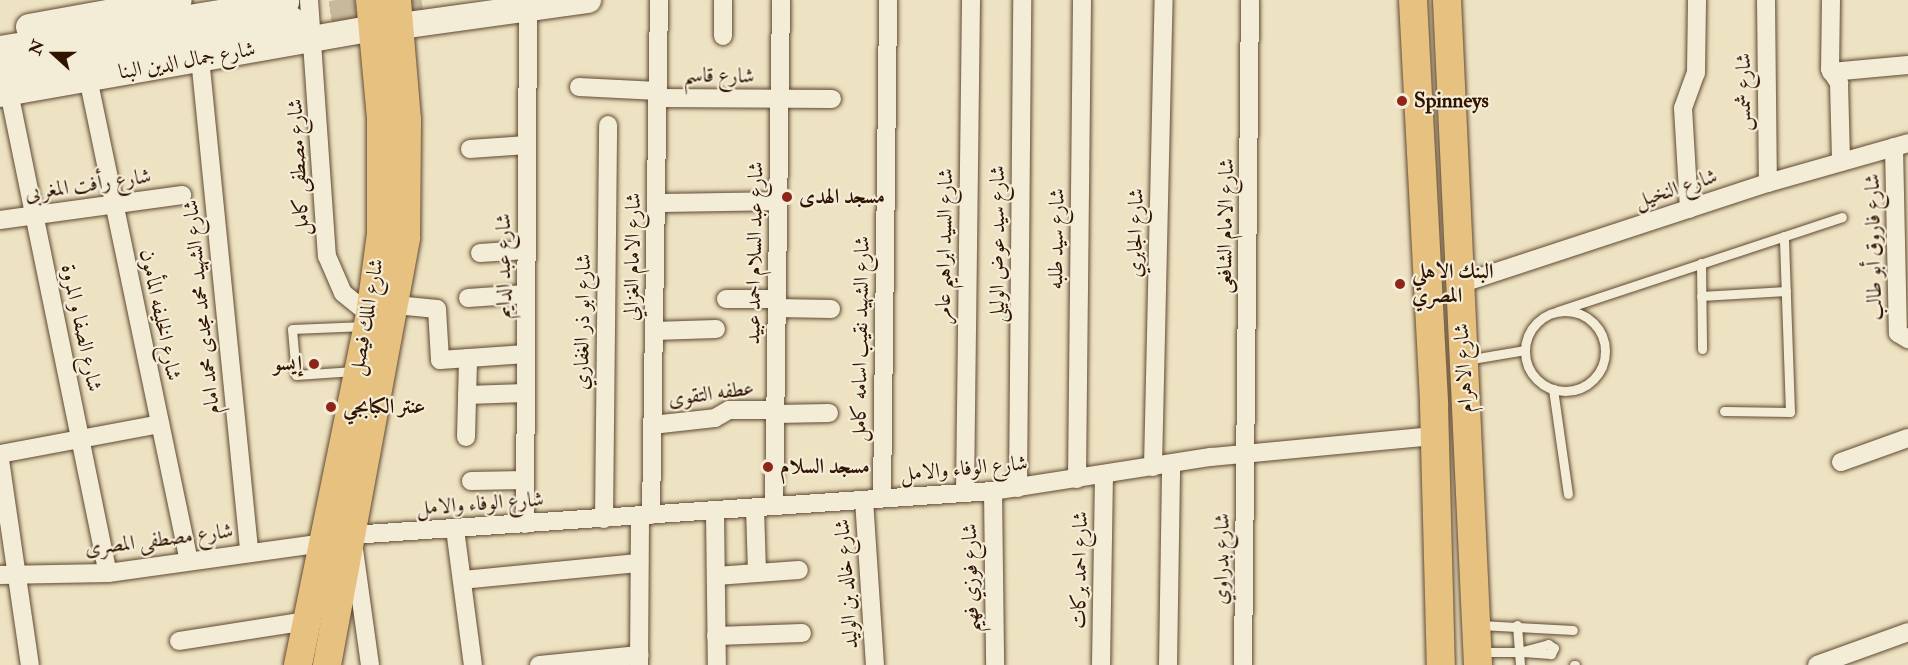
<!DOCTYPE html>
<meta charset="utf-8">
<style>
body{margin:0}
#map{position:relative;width:1908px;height:665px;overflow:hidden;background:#ede2c1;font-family:"IM FELL Double Pica",Amiri,serif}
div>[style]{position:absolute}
.secondary-tunnel>*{height:26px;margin-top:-13px;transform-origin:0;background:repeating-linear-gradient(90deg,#c7b99a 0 26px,transparent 0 39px)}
.roads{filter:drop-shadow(0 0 2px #604830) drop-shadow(0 0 2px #604830)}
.service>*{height:9px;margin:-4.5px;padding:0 4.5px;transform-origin:4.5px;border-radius:4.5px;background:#f3ecd7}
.service>.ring{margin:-4.5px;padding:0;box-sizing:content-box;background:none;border:9px solid #f3ecd7;border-radius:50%}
.minor>*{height:18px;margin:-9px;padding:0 9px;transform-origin:9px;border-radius:9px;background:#f3ecd7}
.secondary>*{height:26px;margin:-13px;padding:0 13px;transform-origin:13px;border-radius:13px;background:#f3ecd7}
.primary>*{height:28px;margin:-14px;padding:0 14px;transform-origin:14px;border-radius:14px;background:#e6c180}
.dots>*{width:16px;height:16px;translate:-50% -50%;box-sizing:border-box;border:3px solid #f3ecd7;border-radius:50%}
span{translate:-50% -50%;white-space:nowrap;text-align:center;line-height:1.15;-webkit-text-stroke:4.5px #f3ecd7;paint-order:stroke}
.street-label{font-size:21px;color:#311400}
.poi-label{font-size:21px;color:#311400;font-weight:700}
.left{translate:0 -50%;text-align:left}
.right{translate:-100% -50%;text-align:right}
.north{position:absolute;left:24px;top:24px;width:60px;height:60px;-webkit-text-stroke:4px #f3ecd7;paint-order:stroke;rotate:291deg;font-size:16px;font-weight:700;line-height:24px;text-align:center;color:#311400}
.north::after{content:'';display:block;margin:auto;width:21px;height:27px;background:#311400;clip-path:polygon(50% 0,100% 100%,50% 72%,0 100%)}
</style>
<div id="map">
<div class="secondary-tunnel">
<i style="left:292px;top:20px;width:131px;rotate:-8.8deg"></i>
</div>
<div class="roads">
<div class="service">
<i style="left:1701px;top:263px;width:86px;rotate:89.3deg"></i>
<i style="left:1701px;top:296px;width:85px;rotate:-3.4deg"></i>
<i style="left:1558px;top:311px;width:299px;rotate:-18.3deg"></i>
<i class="ring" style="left:1525px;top:311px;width:71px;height:71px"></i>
<i style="left:1466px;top:360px;width:60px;rotate:-9.6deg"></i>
<i style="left:354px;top:371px;width:58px;rotate:176.1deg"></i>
<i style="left:296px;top:375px;width:46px;rotate:-95deg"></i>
<i style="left:292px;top:329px;width:73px;rotate:-2.4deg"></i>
<i style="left:1553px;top:389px;width:106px;rotate:81.9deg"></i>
<i style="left:1724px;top:411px;width:66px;rotate:0.9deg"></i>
<i style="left:1790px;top:412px;width:176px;rotate:-92deg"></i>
<i style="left:1480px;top:625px;width:93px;rotate:3.1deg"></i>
<i style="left:1517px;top:625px;width:40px;rotate:85.7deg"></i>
<i style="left:1548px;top:644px;width:7px;rotate:34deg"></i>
<i style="left:1554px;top:648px;width:7px;rotate:117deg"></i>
<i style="left:1551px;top:654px;width:32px;rotate:-176deg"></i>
<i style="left:1519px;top:652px;width:30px;rotate:-15deg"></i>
<i style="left:1480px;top:652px;width:39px"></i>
<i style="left:1574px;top:665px;width:1px"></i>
</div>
<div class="minor">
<i style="left:309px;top:0;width:257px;rotate:86deg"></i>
<i style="left:327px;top:256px;width:40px;rotate:66.6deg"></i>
<i style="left:343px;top:293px;width:35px;rotate:39deg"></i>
<i style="left:723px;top:0;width:36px;rotate:90deg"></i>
<i style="left:1766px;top:0;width:183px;rotate:89.4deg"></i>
<i style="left:1831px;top:0;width:69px;rotate:90.8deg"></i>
<i style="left:1830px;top:69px;width:17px;rotate:57deg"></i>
<i style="left:1839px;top:83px;width:79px;rotate:88.5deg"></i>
<i style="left:200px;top:58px;width:495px;rotate:84.3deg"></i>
<i style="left:1831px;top:72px;width:77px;rotate:-5.2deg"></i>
<i style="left:88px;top:78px;width:492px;rotate:78.2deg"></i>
<i style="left:579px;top:87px;width:79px;rotate:2.9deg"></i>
<i style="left:9px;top:92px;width:491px;rotate:78.4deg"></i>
<i style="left:658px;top:98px;width:174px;rotate:0.3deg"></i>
<i style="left:1894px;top:147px;width:186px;rotate:88.8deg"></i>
<i style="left:1898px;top:333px;width:12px;rotate:31deg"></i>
<i style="left:470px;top:149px;width:57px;rotate:-4deg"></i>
<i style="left:656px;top:203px;width:122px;rotate:-0.9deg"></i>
<i style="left:1689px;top:209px;width:101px;rotate:-93.4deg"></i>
<i style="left:1683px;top:108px;width:37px;rotate:-70deg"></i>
<i style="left:1696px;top:73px;width:73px;rotate:-89.2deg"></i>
<i style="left:0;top:220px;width:184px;rotate:-7.8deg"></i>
<i style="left:480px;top:253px;width:46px;rotate:-3.7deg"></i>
<i style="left:1460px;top:284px;width:324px;rotate:-18.2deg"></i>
<i style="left:1768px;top:183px;width:146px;rotate:-15.9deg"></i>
<i style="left:468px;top:298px;width:58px;rotate:-3.9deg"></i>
<i style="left:726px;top:299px;width:51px"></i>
<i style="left:396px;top:305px;width:41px;rotate:5.6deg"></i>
<i style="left:437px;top:309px;width:51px;rotate:86.6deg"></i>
<i style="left:440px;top:360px;width:86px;rotate:-4deg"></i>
<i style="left:777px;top:308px;width:54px;rotate:1.1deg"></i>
<i style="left:654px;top:331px;width:62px;rotate:-1.8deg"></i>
<i style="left:467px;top:395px;width:58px;rotate:-2deg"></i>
<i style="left:776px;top:414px;width:53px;rotate:-1.1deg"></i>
<i style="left:652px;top:425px;width:63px;rotate:-6.3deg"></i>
<i style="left:715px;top:418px;width:16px;rotate:-30deg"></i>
<i style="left:729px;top:410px;width:47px"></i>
<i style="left:466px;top:437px;width:79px;rotate:-88.5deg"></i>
<i style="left:0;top:454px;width:163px;rotate:-10.6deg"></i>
<i style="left:0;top:460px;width:207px;rotate:81.7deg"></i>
<i style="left:1841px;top:462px;width:71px;rotate:-19.7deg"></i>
<i style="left:1153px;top:467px;width:467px;rotate:-88.7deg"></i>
<i style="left:1077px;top:479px;width:479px;rotate:-89.4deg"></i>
<i style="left:471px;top:481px;width:54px;rotate:-1.1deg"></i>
<i style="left:1018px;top:488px;width:488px;rotate:-89.5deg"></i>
<i style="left:993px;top:491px;width:174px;rotate:89.3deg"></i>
<i style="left:965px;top:493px;width:493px;rotate:-89.3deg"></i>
<i style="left:882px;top:498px;width:498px;rotate:-89.3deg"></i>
<i style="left:864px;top:500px;width:165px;rotate:86.2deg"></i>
<i style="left:774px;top:506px;width:506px;rotate:-89.21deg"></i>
<i style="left:755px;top:508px;width:65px;rotate:88.2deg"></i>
<i style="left:715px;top:512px;width:153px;rotate:89.3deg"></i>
<i style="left:651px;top:515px;width:515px;rotate:-89.11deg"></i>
<i style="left:604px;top:519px;width:394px;rotate:-89.4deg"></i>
<i style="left:525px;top:524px;width:515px;rotate:-89.67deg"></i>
<i style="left:455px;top:529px;width:137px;rotate:82.5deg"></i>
<i style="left:0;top:575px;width:108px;rotate:-1.1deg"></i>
<i style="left:108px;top:573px;width:217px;rotate:-7.9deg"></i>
<i style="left:716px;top:576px;width:83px;rotate:-4.1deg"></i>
<i style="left:462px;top:580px;width:178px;rotate:-5.5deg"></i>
<i style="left:716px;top:636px;width:86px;rotate:-2deg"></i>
<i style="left:179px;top:641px;width:130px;rotate:-8.9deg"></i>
<i style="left:370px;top:665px;width:131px;rotate:-97.9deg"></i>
<i style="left:352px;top:535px;width:643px;rotate:-3.93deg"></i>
<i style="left:993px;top:491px;width:221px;rotate:-8.9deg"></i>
<i style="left:1211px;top:457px;width:225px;rotate:-5.4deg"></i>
<i style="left:539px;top:665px;width:101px;rotate:-5.7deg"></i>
<i style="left:639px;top:665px;width:149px;rotate:-89.6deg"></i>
<i style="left:1101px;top:665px;width:189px;rotate:-89.1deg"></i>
<i style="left:1168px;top:665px;width:201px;rotate:-89.1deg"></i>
<i style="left:1243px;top:665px;width:665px;rotate:-89.4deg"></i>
<i style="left:1817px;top:665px;width:97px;rotate:-19.9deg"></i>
</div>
<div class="secondary">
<i style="left:400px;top:26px;width:190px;rotate:-7.9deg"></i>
<i style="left:29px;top:27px;width:152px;rotate:-10.2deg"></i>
<i style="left:0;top:49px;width:290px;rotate:-9.3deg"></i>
<i style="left:0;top:74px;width:297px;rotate:-10.5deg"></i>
<i style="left:0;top:94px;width:380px;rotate:-10deg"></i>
</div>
<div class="primary">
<i style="left:1413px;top:0;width:406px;rotate:87deg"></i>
<i style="left:1434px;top:405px;width:260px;rotate:88.5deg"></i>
<i style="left:1447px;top:0;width:666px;rotate:87.33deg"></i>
<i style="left:298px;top:665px;width:357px;rotate:-78.4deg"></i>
<i style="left:370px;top:315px;width:82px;rotate:-82.3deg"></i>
<i style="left:381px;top:234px;width:116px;rotate:-90deg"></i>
<i style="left:381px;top:118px;width:119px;rotate:-95.3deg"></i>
<i style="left:327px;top:665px;width:435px;rotate:-79.5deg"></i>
<i style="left:406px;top:237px;width:117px;rotate:-89.5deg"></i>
<i style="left:407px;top:120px;width:120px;rotate:-94.8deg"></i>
</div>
</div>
<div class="dots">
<i style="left:1402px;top:101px;background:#8f2418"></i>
<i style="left:787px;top:197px;background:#8f2418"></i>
<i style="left:1400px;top:284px;background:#8f2418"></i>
<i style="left:314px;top:364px;background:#8f2418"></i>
<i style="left:331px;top:407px;background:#8f2418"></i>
<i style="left:768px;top:467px;background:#8f2418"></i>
</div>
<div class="street-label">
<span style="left:187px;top:61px;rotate:-10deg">شارع جمال الدين البنا</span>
<span style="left:719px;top:76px;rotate:1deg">شارع قاسم</span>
<span style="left:1744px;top:92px;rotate:-90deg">شارع شمس</span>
<span style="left:299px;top:167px;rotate:-93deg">شارع مصطفى كامل</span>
<span style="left:88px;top:185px;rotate:-8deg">شارع رأفت المغربى</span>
<span style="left:1676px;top:189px;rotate:-18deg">شارع النخيل</span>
<span style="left:1226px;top:226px;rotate:-89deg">شارع الامام الشافعى</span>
<span style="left:1136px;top:233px;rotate:-89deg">شارع الجابري</span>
<span style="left:1057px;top:239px;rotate:-89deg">شارع سيد طلبه</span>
<span style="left:998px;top:244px;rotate:-90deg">شارع سيد عوض الوليلى</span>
<span style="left:945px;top:246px;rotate:-89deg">شارع السيد ابراهيم عامر</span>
<span style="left:1874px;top:247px;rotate:-91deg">شارع فاروق أبو طالب</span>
<span style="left:755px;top:253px;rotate:-89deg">شارع عبد السلام احمد عبيد</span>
<span style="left:633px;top:257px;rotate:-89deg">شارع الامام الغزالي</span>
<span style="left:504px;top:266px;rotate:-90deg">شارع عبد الدايم</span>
<span style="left:202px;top:307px;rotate:-96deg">شارع الشهيد محمد مجدى محمد امام</span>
<span style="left:160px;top:315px;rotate:78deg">شارع الخليفه المأمون</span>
<span style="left:367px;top:317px;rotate:-80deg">شارع الملك فيصل</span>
<span style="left:583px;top:322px;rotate:-89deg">شارع ابو ذر الغفاري</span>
<span style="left:81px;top:328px;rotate:78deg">شارع الصفا و المروة</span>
<span style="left:861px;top:339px;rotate:-89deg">شارع الشهيد نقيب اسامه كامل</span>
<span style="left:1464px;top:368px;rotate:-93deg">شارع الاهرام</span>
<span style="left:711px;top:394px;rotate:-8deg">عطفه التقوى</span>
<span style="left:964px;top:469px;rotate:-5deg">شارع الوفاء والامل</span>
<span style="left:480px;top:504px;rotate:-4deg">شارع الوفاء والامل</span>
<span style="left:159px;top:540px;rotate:-7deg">شارع مصطفى المصرى</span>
<span style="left:1222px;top:559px;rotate:-89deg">شارع بدراوي</span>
<span style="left:1080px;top:570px;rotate:-89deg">شارع احمد بركات</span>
<span style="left:971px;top:578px;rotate:-91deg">شارع فوزي فهيم</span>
<span style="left:847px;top:584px;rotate:-94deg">شارع خالد بن الوليد</span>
</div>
<div class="poi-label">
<span class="left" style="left:1414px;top:101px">Spinneys</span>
<span class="left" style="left:799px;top:197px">مسجد الهدى</span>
<span class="left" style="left:1412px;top:284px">البنك الاهلي<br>المصري</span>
<span class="right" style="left:302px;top:364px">إيسو</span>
<span class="left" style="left:343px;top:407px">عنتر الكبابجي</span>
<span class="left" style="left:780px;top:467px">مسجد السلام</span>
</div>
<div class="north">N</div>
</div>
